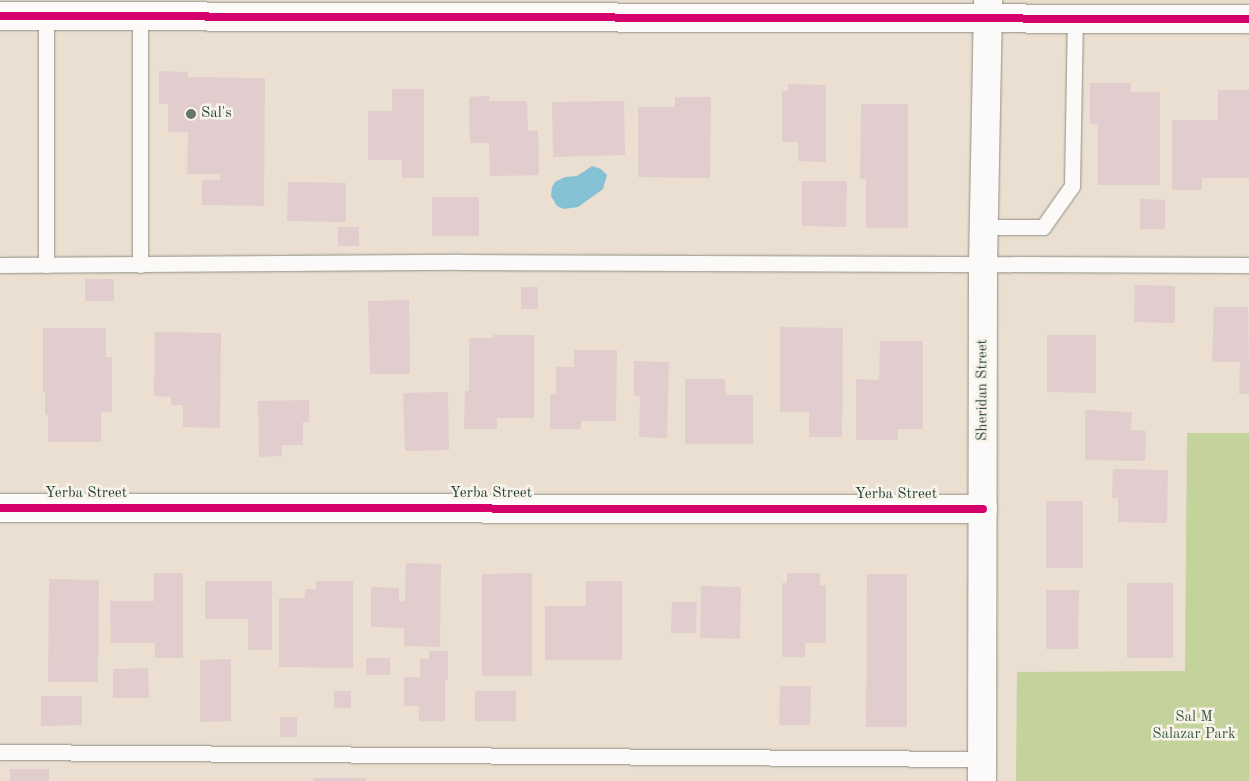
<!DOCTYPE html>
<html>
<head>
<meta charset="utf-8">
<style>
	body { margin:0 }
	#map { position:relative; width:1249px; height:781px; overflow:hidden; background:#eadfd0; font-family:"Old Standard TT",serif }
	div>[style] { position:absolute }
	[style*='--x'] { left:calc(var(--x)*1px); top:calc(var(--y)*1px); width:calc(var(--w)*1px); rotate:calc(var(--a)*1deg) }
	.green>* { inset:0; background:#c4d29b }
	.water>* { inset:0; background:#85c1d5 }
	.building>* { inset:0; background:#e1cdcd }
	.roads { filter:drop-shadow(0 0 1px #909086) drop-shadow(0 0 1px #909086) }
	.service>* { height:15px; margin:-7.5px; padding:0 7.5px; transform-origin:7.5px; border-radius:7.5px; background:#fcfaf8 }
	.minor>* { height:28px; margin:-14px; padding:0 14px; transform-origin:14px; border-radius:14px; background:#fcfaf8 }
	.cycleway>* { height:8px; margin:-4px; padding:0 4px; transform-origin:4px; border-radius:4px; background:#d6006c }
	.dots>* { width:14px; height:14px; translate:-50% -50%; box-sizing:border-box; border:2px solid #f7f3e8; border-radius:50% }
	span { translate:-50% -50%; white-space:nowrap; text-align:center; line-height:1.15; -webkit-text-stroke:5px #f7f3e8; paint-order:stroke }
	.poi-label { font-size:15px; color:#1f3d34 }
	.left { translate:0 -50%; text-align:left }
	.street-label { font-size:15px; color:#1f3d34 }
	.park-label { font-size:15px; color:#3a5940 }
</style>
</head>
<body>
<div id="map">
	<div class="green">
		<i style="clip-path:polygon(1187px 433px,1249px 433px,1249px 781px,1016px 781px,1017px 672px,1185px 671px)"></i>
	</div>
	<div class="water">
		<i style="clip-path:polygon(592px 166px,601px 169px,607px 175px,603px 189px,578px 207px,564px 209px,557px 206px,551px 196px,552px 187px,555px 182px,565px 177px,577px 176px)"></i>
	</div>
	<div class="building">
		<i style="clip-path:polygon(159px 71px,188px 72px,188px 77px,265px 78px,264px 206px,202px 205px,202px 180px,220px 180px,220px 174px,187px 174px,188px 132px,168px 132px,168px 104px,159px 104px)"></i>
		<i style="clip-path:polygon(1090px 83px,1131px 83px,1131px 92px,1160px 92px,1160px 185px,1098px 185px,1098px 124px,1090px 124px)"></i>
		<i style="clip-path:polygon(788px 84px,826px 85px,826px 162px,798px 161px,798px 142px,782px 142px,782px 91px,788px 91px)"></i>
		<i style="clip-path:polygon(392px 89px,424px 89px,424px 178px,402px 178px,402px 160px,368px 160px,368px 111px,392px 111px)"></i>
		<i style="clip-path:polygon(1218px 90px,1249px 90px,1249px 178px,1202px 178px,1202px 190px,1172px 190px,1172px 120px,1218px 120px)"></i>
		<i style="clip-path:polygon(489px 96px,489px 101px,527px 101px,528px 131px,538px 130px,539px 175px,490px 176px,489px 143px,470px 143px,469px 97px)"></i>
		<i style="clip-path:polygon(675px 97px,711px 97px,710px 178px,638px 177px,638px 107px,675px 107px)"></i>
		<i style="clip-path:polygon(624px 101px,625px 155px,553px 157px,552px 102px)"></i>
		<i style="clip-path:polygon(861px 104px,908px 104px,908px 228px,866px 228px,866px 179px,860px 179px)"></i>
		<i style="clip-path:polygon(802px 181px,847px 181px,846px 227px,802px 226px)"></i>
		<i style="clip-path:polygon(288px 182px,346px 183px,346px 222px,287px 221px)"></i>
		<i style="clip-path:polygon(432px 197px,479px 197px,479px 236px,432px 236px)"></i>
		<i style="clip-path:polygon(1140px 199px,1165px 200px,1165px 229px,1140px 229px)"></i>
		<i style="clip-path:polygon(338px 227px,359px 227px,359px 246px,338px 246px)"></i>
		<i style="clip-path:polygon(85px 279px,114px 279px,114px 301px,85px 301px)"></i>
		<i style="clip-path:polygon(1135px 285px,1175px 286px,1175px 323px,1134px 322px)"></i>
		<i style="clip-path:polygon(521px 287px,538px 287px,538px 309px,521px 309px)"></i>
		<i style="clip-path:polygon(409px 300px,410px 374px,370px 374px,368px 301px)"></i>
		<i style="clip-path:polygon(1214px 307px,1248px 307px,1249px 394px,1239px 394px,1240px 362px,1212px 362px)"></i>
		<i style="clip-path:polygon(780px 327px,843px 328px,842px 437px,809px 437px,809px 412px,780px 412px)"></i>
		<i style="clip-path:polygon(43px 328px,106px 328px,106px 357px,112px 357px,112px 412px,101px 412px,101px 442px,48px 442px,48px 415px,45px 415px,45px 392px,43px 392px)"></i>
		<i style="clip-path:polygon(155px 332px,221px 333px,220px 428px,183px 427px,183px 405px,171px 405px,171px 397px,154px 396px)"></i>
		<i style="clip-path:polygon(493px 335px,534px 335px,534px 418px,497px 418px,497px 429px,464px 429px,465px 391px,469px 391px,469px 338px,493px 338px)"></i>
		<i style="clip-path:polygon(1047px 335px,1096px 335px,1096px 393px,1047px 392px)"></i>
		<i style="clip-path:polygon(880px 341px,923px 341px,923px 429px,898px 429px,898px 440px,856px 440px,856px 379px,879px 380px)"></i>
		<i style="clip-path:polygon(574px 350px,617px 350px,616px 421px,581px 421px,581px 429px,550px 429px,550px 394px,556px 394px,556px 367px,574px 367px)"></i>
		<i style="clip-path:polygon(634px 361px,669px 362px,667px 438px,639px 437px,640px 396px,634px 396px)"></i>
		<i style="clip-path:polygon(685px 379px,725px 379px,726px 395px,753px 395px,753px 444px,685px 444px)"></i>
		<i style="clip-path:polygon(448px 392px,449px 450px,405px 451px,403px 393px)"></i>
		<i style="clip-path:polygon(309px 400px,309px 422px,303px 422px,303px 445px,282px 445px,282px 456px,259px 457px,258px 401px)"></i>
		<i style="clip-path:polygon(1085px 410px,1132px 412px,1131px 430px,1146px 431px,1145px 461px,1085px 460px)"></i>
		<i style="clip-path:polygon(1113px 469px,1168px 470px,1167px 523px,1118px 522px,1118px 498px,1112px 498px)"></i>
		<i style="clip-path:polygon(1046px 501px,1083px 501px,1083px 568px,1046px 568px)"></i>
		<i style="clip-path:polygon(406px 563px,441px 564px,440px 647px,404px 646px,404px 628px,371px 627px,371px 587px,399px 588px,399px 601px,405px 601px)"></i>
		<i style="clip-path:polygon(154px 573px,183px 573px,183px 658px,155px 658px,155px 643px,111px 643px,110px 601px,154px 601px)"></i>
		<i style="clip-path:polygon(532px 573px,532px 676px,482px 676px,482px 574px)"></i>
		<i style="clip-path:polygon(787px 573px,820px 573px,820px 585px,826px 585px,826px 643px,805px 643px,805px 657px,782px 657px,782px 583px,787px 583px)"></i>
		<i style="clip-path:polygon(867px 574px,907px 574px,907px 727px,866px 727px)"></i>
		<i style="clip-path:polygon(49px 579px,99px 580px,98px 682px,48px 682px)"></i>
		<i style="clip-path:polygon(205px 581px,272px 581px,272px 650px,248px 650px,248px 619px,205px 619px)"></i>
		<i style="clip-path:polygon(316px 581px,353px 581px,353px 668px,279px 667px,279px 598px,305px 598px,305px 589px,316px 589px)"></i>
		<i style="clip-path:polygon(586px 581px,622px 581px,622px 660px,545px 660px,545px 606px,586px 606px)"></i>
		<i style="clip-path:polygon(1127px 583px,1173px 583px,1173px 658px,1127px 658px)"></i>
		<i style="clip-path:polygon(701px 586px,741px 587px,740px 639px,700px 638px)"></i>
		<i style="clip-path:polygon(1046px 590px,1079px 590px,1078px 649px,1046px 649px)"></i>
		<i style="clip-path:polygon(672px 602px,697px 602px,696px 633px,671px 633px)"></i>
		<i style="clip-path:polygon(429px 651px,448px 651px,448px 680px,445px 680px,445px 721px,419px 721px,419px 706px,404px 706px,404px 677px,420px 677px,420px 659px,429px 659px)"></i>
		<i style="clip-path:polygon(366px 658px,390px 658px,390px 675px,366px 675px)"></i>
		<i style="clip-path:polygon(231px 659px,231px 721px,200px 722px,200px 660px)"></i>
		<i style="clip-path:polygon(148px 668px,149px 698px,113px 698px,113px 669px)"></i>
		<i style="clip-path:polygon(780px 686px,811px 686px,810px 725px,779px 725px)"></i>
		<i style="clip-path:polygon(334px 691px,351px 691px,351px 708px,334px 708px)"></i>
		<i style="clip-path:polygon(475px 691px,516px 691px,516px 721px,475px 721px)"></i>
		<i style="clip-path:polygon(41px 696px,82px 696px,82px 725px,41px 726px)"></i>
		<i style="clip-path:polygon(280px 717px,297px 717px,297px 737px,280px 737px)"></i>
		<i style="clip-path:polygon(10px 769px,49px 769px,49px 781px,10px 781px)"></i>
		<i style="clip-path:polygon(313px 778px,366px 778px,366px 781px,313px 781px)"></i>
	</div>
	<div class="roads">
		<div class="service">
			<i style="--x:46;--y:16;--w:249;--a:90"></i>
			<i style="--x:140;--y:16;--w:249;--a:90"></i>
			<i style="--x:984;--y:227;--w:59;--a:0"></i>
			<i style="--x:1043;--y:227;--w:50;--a:-54.7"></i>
			<i style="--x:1072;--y:186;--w:166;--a:-89"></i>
			<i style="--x:0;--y:265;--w:460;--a:-0.4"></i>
			<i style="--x:460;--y:262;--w:789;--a:0.22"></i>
			<i style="--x:0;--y:752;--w:982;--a:0.41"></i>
		</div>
		<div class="minor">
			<i style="--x:0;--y:16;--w:1249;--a:0.14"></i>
			<i style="--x:0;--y:508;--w:983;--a:0.06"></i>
			<i style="--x:982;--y:781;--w:516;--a:-89.89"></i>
			<i style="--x:983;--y:265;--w:265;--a:-88.9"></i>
		</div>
	</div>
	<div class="cycleway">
		<i style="--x:0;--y:16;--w:1249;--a:0.14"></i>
		<i style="--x:0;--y:508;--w:983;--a:0.06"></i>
	</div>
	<div class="dots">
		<i style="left:191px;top:114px;background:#66766b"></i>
	</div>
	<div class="poi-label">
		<span class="left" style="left:201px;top:114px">Sal's</span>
	</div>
	<div class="street-label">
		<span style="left:983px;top:390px;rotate:-90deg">Sheridan Street</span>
		<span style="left:86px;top:494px">Yerba Street</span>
		<span style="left:491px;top:494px">Yerba Street</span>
		<span style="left:896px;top:495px">Yerba Street</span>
	</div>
	<div class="park-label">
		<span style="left:1194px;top:726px">Sal M<br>Salazar Park</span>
	</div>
</div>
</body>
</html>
